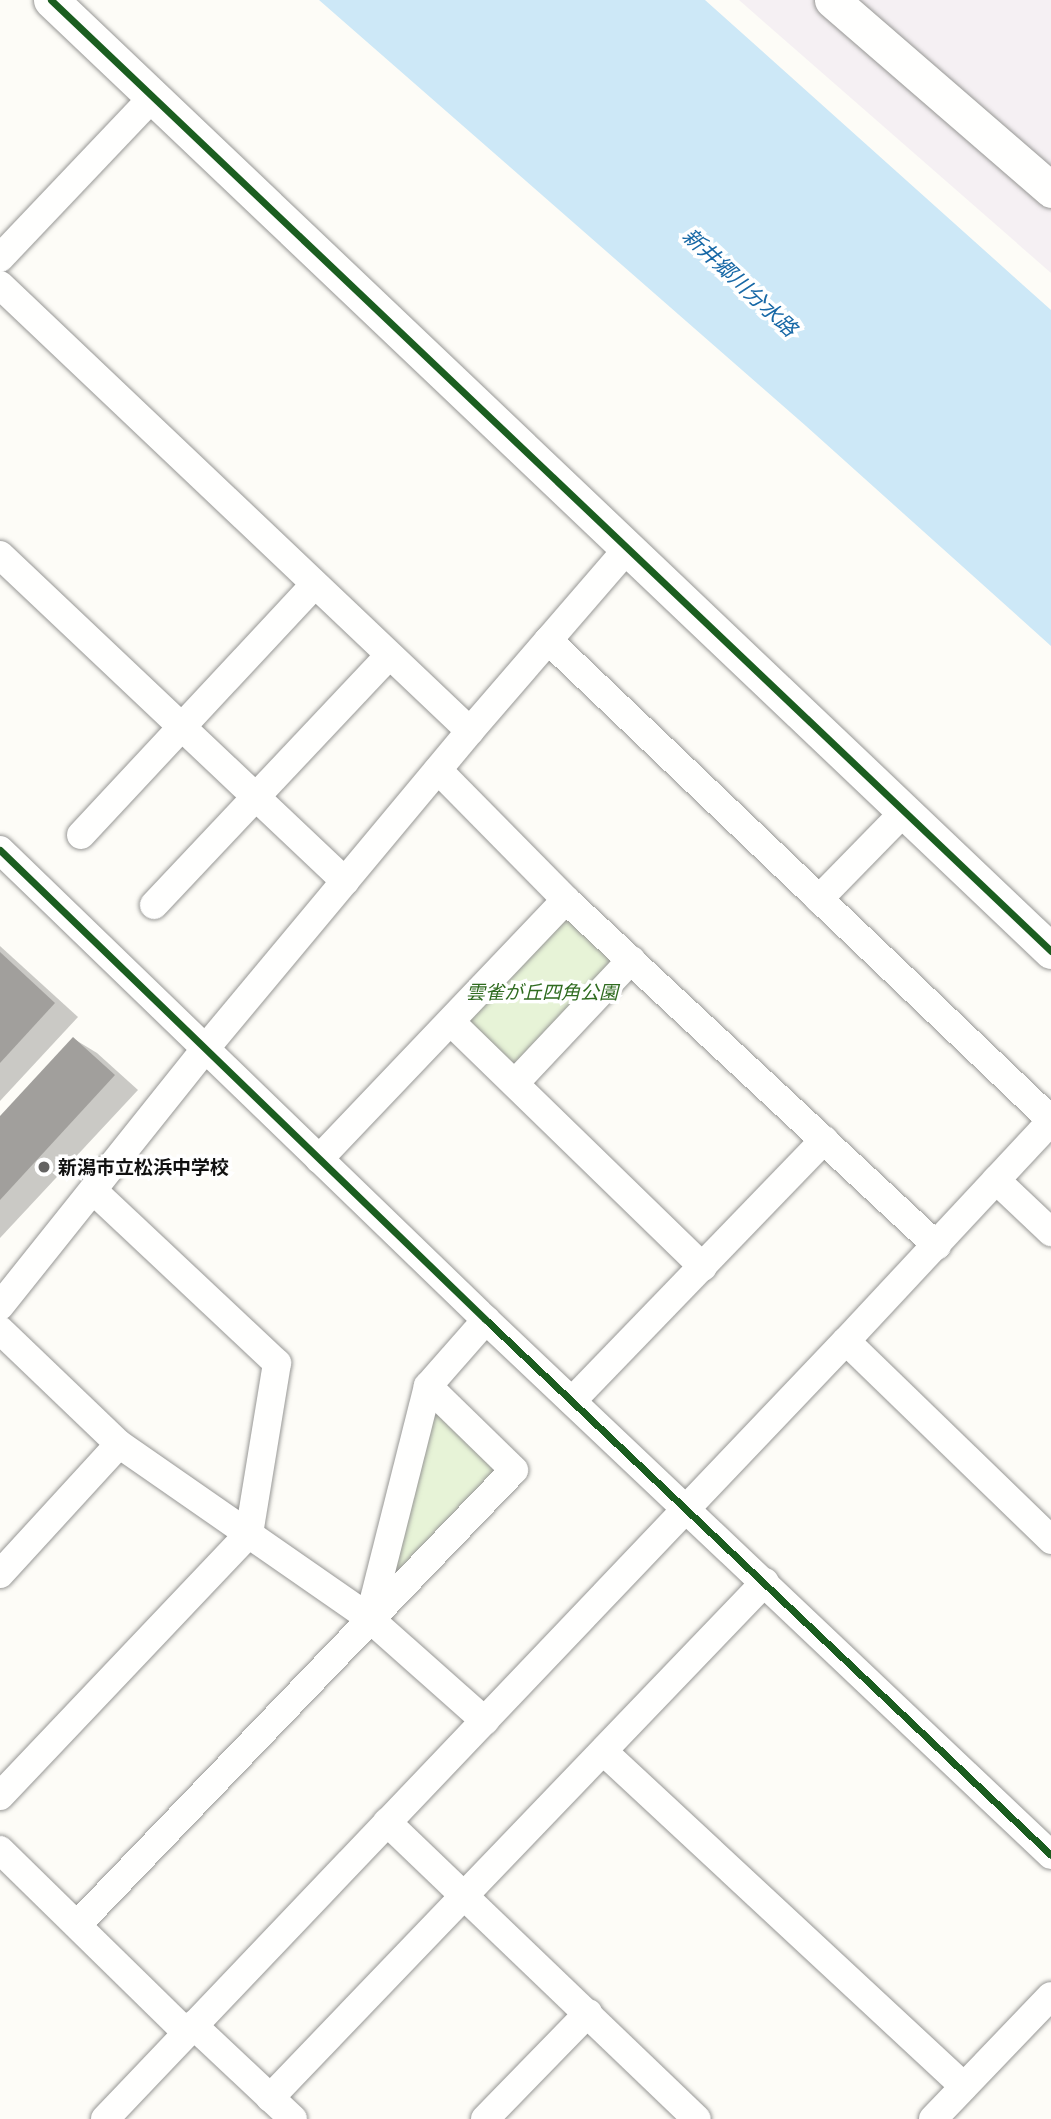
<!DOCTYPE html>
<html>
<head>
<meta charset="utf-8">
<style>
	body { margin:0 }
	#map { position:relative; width:1051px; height:2119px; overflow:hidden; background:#fdfcf7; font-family:"Playfair Display","Noto Sans JP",serif }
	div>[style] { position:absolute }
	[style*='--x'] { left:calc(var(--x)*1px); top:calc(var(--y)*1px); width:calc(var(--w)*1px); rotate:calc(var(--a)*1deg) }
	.industrial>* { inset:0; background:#f5f0f3 }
	.green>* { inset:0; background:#e7f3d7 }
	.water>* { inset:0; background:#cde8f7 }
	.shadow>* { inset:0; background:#0003 }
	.building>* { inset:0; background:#a19f9c }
	.roads { filter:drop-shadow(0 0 2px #979795) drop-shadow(0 0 2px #979795) }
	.minor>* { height:28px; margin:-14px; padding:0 14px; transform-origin:14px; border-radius:14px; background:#fffffe }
	.tertiary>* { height:35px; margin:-17.5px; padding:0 17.5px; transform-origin:17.5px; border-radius:17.5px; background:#fffffe }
	.cycleway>* { height:7px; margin:-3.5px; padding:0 3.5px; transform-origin:3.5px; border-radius:3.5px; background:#1b5e20 }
	.dots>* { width:19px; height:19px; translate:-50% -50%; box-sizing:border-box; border:4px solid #fff; border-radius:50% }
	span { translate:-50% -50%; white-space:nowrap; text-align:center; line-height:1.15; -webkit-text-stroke:7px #fff; paint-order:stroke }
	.park-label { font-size:19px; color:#2f6b1f; font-style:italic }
	.poi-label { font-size:19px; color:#111; font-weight:700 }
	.left { translate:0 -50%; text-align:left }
	.water-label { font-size:21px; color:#1768a6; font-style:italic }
</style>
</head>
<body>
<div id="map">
	<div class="industrial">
		<i style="clip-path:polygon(739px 0,1051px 0,1051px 273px)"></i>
	</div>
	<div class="green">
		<i style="clip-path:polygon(564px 916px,618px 957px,520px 1068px,510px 1067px,469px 1027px,469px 1017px)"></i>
		<i style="clip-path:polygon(439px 1410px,495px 1464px,495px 1472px,397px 1577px,390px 1569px,431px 1411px)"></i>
	</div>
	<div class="water">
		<i style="clip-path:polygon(319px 0,705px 0,1051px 310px,1051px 646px,806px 426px)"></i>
	</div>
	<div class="shadow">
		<i style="clip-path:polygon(0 946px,78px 1017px,0 1101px)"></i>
		<i style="clip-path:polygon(74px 1039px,97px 1053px,138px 1090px,0 1238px,0 1119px)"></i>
	</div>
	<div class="building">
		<i style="clip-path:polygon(0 952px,55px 1003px,0 1063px)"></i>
		<i style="clip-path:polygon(73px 1037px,115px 1075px,0 1200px,0 1116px)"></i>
	</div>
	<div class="roads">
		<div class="minor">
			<i style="--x:0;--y:258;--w:221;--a:-46.5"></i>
			<i style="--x:0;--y:285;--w:648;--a:43.5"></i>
			<i style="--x:0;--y:555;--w:475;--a:43.4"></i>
			<i style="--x:548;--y:640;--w:695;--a:43.66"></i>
			<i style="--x:438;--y:770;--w:182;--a:45.4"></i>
			<i style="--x:566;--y:900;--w:507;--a:43"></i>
			<i style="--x:81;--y:835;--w:342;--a:-47"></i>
			<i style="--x:0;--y:850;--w:676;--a:44.04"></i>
			<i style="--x:486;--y:1320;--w:778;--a:43.44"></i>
			<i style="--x:819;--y:899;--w:122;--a:-45.7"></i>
			<i style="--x:154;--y:905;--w:341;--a:-46.7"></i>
			<i style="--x:452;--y:1023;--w:350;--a:44.2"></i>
			<i style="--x:516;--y:1082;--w:168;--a:-46.7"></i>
			<i style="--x:319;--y:1159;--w:358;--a:-46.4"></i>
			<i style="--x:996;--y:1180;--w:76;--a:43.4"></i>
			<i style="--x:0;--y:1306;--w:329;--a:-51.4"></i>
			<i style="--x:205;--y:1049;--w:414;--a:-50.2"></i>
			<i style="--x:470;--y:731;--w:242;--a:-49.2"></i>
			<i style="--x:0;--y:1330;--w:165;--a:43.8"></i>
			<i style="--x:119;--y:1444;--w:305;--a:34.8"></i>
			<i style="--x:369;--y:1618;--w:155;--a:41.6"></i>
			<i style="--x:846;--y:1341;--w:286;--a:44.1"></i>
			<i style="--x:572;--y:1401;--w:363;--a:-46"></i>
			<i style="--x:0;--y:1574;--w:176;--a:-47.5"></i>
			<i style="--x:370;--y:1615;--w:236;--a:-75.8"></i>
			<i style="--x:428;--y:1386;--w:88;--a:-48.7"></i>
			<i style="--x:604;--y:1752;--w:491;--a:42.9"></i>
			<i style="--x:0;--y:1796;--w:361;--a:-46.5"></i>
			<i style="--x:249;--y:1534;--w:173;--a:-80.7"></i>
			<i style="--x:277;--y:1363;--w:251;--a:-136.8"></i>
			<i style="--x:387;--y:1822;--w:429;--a:43.8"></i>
			<i style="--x:0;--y:1850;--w:260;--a:44.4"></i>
			<i style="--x:78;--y:1924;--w:629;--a:-46.16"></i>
			<i style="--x:514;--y:1470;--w:120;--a:-135.7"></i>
			<i style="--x:193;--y:2025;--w:137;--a:43.2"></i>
			<i style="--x:270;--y:2098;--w:715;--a:-46.19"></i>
			<i style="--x:105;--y:2119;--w:1074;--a:-46.4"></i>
			<i style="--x:846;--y:1341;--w:301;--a:-47"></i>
			<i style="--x:485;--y:2119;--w:148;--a:-45.8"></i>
			<i style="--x:933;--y:2119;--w:170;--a:-46.2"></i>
		</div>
		<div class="tertiary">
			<i style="--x:51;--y:0;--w:1380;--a:43.56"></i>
			<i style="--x:832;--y:0;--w:290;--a:40.9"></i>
		</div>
	</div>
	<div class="cycleway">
		<i style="--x:51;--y:0;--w:1380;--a:43.56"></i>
		<i style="--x:0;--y:850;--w:676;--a:44.04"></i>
		<i style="--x:486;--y:1320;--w:778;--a:43.44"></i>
	</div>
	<div class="dots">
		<i style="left:44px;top:1167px;background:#646362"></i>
	</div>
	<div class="park-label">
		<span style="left:542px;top:992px">雲雀が丘四角公園</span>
	</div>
	<div class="poi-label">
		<span class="left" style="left:58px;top:1167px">新潟市立松浜中学校</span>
	</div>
	<div class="water-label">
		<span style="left:741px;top:281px;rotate:43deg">新井郷川分水路</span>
	</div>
</div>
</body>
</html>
